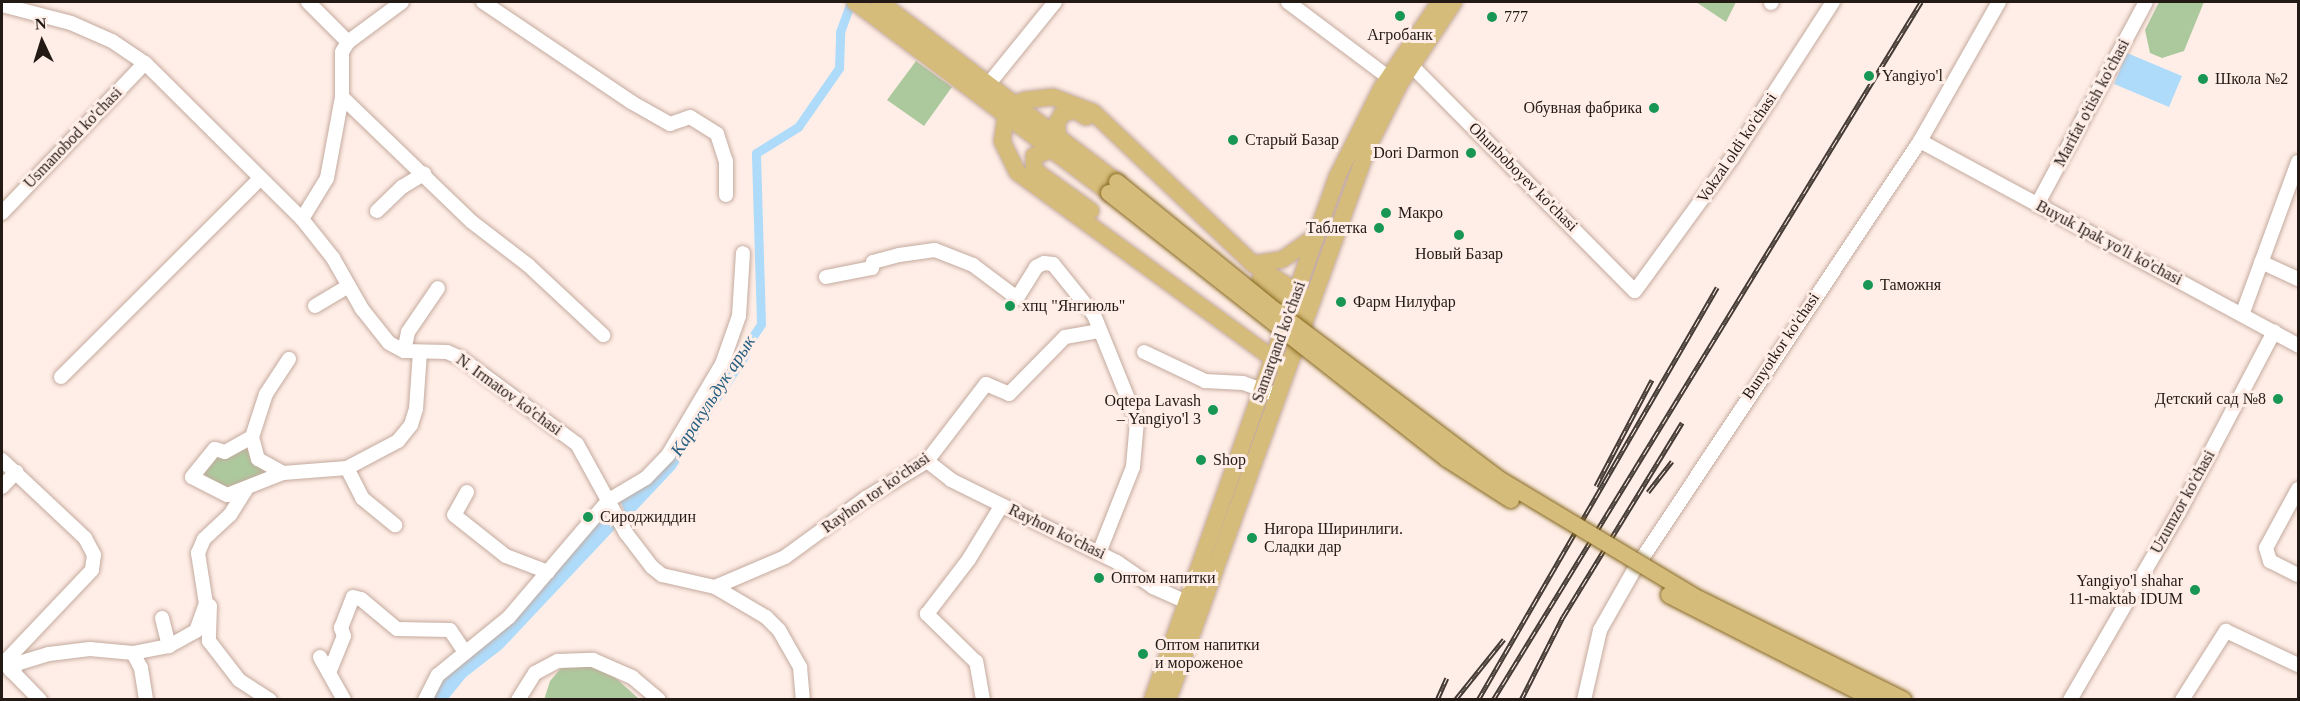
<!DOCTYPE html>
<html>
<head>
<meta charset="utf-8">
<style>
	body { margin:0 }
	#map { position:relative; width:2300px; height:701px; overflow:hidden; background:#ffeee7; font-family:Georgia,serif }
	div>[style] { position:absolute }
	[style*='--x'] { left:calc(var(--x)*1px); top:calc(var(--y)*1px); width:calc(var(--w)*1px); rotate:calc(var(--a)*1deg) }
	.green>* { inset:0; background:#acc99d }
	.water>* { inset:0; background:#aedbfa }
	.canal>* { height:9px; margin:-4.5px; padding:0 4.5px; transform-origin:4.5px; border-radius:4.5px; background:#aedbfa }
	.roads { filter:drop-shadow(0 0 2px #c4aa9e) drop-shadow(0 0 2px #c4aa9e) }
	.minor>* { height:14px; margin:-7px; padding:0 7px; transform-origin:7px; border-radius:7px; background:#fff }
	.major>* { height:16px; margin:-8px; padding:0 8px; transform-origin:8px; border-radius:8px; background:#d6bc7a }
	.rail>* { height:5px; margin-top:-2.5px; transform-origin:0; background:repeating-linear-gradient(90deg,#ffeee7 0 9px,#443a34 0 18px); box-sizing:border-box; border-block:2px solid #443a34 }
	.bridges { filter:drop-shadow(0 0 2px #85671d) drop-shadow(0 0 2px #85671d) }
	.major-bridge>* { height:16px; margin:-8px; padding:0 8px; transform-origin:8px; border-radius:8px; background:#d6bc7a }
	.dots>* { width:16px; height:16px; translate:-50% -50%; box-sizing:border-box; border:3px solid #ffeee7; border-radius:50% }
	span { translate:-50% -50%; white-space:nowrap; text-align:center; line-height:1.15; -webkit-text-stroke:6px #ffeee7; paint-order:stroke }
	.poi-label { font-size:16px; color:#231a15 }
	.left { translate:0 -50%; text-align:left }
	.right { translate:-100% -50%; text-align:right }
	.street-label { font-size:16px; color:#231a15 }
	.water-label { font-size:18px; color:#255e81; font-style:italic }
	.frame { position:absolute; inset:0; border:3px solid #231a15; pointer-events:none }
	.north { position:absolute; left:12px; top:12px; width:60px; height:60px; -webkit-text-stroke:4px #ffeee7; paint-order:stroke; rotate:356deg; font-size:16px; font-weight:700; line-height:24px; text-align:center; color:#231a15 }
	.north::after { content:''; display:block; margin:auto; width:21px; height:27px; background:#231a15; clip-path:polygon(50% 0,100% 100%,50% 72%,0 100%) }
</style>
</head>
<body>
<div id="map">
	<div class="green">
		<i style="clip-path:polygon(1696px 2px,1736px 2px,1726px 22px)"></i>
		<i style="clip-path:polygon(2159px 2px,2204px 2px,2184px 51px,2162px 58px,2150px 53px,2145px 30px)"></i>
		<i style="clip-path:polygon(916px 61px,952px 87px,924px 126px,887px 100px)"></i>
		<i style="clip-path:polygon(249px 444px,272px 474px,227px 490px,200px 476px,217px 454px)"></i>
		<i style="clip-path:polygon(580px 663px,608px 671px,639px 699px,544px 700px,550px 681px,564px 665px)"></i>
	</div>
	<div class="water">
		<i style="clip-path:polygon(2127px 53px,2182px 76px,2169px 107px,2114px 84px)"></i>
		<i style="clip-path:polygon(747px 335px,757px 337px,749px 358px,675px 469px,628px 519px,620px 501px,670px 459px)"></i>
		<i style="clip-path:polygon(608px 514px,615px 529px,502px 649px,466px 677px,448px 699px,427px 700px,429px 692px)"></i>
	</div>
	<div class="canal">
		<i style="--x:747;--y:345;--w:25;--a:-56"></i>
		<i style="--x:761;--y:324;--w:171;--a:-91.7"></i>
		<i style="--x:756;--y:153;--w:49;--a:-31.8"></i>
		<i style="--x:798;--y:127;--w:72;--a:-55.2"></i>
		<i style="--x:839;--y:68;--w:36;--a:-88"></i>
		<i style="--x:840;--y:32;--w:32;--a:-70"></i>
	</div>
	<div class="roads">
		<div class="minor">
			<i style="--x:308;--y:2;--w:57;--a:45"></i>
			<i style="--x:483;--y:2;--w:179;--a:34"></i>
			<i style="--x:631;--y:102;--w:45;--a:29.4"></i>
			<i style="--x:670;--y:124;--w:21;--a:-19"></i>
			<i style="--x:690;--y:117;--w:32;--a:32"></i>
			<i style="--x:717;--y:134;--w:28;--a:72"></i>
			<i style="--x:726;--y:161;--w:34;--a:90"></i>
			<i style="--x:1288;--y:2;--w:125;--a:36.9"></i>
			<i style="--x:1771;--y:3;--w:1;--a:-45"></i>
			<i style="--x:2;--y:5;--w:71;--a:14.6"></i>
			<i style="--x:71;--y:23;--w:45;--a:23.7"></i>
			<i style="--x:112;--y:41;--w:40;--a:34"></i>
			<i style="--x:145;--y:63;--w:221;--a:44.8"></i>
			<i style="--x:302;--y:219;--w:50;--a:51.5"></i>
			<i style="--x:333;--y:258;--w:59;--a:60.4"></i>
			<i style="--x:362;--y:309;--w:43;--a:51.5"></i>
			<i style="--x:389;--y:343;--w:17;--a:28"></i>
			<i style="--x:404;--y:351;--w:43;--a:1.3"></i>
			<i style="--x:447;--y:352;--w:15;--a:23"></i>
			<i style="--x:461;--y:358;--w:144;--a:36.6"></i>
			<i style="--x:577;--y:444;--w:102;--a:61.2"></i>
			<i style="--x:626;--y:533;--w:43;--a:52.6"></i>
			<i style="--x:652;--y:567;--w:13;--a:39"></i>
			<i style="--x:662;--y:575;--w:54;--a:12.8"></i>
			<i style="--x:715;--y:587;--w:59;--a:30.5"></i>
			<i style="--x:766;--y:617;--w:18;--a:45"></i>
			<i style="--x:779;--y:630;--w:43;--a:60.4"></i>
			<i style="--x:800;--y:667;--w:33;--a:85"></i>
			<i style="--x:1411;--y:65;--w:318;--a:45.3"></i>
			<i style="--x:1635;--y:291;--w:165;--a:-53.9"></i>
			<i style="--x:1732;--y:158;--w:186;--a:-57.1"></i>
			<i style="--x:987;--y:86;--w:108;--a:-51"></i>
			<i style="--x:342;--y:97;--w:180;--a:43.9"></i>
			<i style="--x:472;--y:222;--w:71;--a:37.5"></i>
			<i style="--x:528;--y:265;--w:103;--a:43"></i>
			<i style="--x:1920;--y:141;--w:430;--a:28.4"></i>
			<i style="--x:2037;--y:205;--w:230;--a:-61.8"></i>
			<i style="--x:377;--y:211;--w:35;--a:-44"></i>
			<i style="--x:402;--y:187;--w:26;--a:-31"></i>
			<i style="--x:2;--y:213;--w:207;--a:-46.4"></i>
			<i style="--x:302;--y:219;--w:48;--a:-58.6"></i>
			<i style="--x:327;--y:178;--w:82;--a:-79.5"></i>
			<i style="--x:342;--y:97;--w:45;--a:-90"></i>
			<i style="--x:342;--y:52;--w:12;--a:-59"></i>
			<i style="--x:348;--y:42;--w:67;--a:-36.5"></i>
			<i style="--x:2261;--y:262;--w:41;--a:24.7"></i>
			<i style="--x:826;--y:277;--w:47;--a:-11.1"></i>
			<i style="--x:872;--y:268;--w:6;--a:-81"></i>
			<i style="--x:873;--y:262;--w:27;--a:-15"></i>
			<i style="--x:899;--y:255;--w:36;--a:-8"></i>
			<i style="--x:935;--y:250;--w:41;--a:21.5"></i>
			<i style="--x:973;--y:265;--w:55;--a:36.9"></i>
			<i style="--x:1017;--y:298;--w:36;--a:-58"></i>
			<i style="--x:1036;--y:267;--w:9;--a:-27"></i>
			<i style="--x:1044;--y:263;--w:9;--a:6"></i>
			<i style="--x:1053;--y:264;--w:65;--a:51.2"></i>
			<i style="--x:1094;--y:315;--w:114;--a:67.9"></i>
			<i style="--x:1137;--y:421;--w:46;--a:95"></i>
			<i style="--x:1133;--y:467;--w:92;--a:111.6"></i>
			<i style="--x:315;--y:306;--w:39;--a:-31"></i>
			<i style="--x:2242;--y:315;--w:163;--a:-69.9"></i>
			<i style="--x:404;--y:351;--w:19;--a:-78"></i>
			<i style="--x:408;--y:332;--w:53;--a:-55.7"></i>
			<i style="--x:1144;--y:352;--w:68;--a:25.4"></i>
			<i style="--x:1205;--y:381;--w:38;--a:3"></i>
			<i style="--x:1243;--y:383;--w:30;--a:20"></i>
			<i style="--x:61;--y:377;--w:279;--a:-44.9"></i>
			<i style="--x:252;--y:437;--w:23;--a:75"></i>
			<i style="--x:258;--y:459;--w:29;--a:29"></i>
			<i style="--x:283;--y:473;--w:60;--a:158.6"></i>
			<i style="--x:227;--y:495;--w:39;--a:-153"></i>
			<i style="--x:192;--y:477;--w:36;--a:-51"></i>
			<i style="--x:215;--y:449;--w:10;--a:17"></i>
			<i style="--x:225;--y:452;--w:31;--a:-29"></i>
			<i style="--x:252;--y:437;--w:45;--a:-72"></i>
			<i style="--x:266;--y:394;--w:42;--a:-56.7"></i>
			<i style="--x:2;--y:460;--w:114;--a:43.2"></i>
			<i style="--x:85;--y:538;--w:19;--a:62"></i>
			<i style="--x:94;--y:555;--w:15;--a:98"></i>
			<i style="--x:92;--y:570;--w:131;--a:133.5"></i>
			<i style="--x:927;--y:461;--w:31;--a:38"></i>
			<i style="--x:951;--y:480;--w:185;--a:26.3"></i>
			<i style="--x:1117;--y:562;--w:44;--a:34.8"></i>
			<i style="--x:1153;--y:587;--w:37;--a:24"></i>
			<i style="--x:347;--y:468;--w:34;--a:63"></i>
			<i style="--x:362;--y:498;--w:43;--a:39.3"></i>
			<i style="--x:283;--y:473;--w:64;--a:-4.5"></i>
			<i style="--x:347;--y:468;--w:58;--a:-27.9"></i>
			<i style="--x:398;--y:441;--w:21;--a:-51"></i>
			<i style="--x:411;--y:425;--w:17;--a:-73"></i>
			<i style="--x:416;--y:409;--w:57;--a:-86"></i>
			<i style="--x:2;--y:487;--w:21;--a:-47"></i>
			<i style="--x:2298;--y:489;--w:67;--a:118.5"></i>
			<i style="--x:2266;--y:548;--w:14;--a:73"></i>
			<i style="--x:2270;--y:561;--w:31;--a:27"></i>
			<i style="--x:467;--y:492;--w:26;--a:119"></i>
			<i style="--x:454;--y:515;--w:66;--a:38.3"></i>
			<i style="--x:506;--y:556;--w:45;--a:20.9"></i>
			<i style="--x:715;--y:587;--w:76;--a:-23.2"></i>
			<i style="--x:785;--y:557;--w:100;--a:-36.1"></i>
			<i style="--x:866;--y:498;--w:71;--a:-31.2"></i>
			<i style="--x:927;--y:461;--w:97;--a:-52.5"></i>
			<i style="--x:986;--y:384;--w:25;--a:23"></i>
			<i style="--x:1009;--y:394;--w:80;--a:-45.5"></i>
			<i style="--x:1065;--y:337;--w:34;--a:-10"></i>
			<i style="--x:210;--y:606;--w:35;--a:92"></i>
			<i style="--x:209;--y:641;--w:49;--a:52.4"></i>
			<i style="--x:239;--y:680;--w:37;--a:33"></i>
			<i style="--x:162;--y:618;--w:29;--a:76"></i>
			<i style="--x:133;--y:653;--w:17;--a:62"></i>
			<i style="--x:141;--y:668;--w:32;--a:81"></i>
			<i style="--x:320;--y:657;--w:49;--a:60.8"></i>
			<i style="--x:6;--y:665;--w:49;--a:45.8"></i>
			<i style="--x:11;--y:671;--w:11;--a:-45"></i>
			<i style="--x:19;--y:663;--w:31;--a:-17"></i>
			<i style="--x:49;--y:654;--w:41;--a:-7"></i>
			<i style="--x:90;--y:649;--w:43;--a:5.3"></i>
			<i style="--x:133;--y:653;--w:37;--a:-11"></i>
			<i style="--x:169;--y:646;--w:31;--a:-29"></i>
			<i style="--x:196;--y:631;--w:29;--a:-70"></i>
			<i style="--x:206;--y:604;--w:52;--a:-98.9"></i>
			<i style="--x:198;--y:553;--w:15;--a:-67"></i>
			<i style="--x:204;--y:539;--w:35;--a:-43"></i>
			<i style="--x:230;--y:515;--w:31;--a:-58"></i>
			<i style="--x:329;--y:673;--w:40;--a:-68"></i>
			<i style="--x:344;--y:636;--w:9;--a:-111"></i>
			<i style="--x:341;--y:628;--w:33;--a:-69"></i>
			<i style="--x:353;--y:597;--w:8;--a:14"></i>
			<i style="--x:361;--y:599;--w:47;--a:39.8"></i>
			<i style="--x:397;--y:629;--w:53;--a:1.1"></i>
			<i style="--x:450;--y:630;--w:27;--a:56"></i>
			<i style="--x:425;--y:700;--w:28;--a:-63"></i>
			<i style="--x:438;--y:675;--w:92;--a:-39.2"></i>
			<i style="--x:509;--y:617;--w:154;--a:-49.5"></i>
			<i style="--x:609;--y:500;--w:43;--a:-30.7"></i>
			<i style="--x:646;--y:478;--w:32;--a:-46"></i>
			<i style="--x:668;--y:455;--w:106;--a:-59.3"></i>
			<i style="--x:722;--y:364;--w:51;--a:-70.5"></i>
			<i style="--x:739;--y:316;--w:63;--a:-86.4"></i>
			<i style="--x:518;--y:700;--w:32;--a:-58"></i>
			<i style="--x:535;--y:673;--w:26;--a:-28"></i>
			<i style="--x:558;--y:661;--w:35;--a:-2"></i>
			<i style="--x:593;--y:660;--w:43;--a:23.6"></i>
			<i style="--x:632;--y:677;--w:35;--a:40"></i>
			<i style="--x:983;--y:700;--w:39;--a:-100"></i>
			<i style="--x:976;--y:662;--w:69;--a:-135.6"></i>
			<i style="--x:927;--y:614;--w:69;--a:-52.6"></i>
			<i style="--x:969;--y:559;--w:63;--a:-58.6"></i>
			<i style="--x:1584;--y:700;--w:72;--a:-77.1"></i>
			<i style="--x:1600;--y:630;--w:67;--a:-60.4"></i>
			<i style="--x:1633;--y:572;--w:518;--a:-56.34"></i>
			<i style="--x:1920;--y:141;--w:160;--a:-60.4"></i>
			<i style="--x:2070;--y:700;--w:217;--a:-59.9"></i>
			<i style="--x:2179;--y:512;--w:204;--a:-62.2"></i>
			<i style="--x:2182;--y:700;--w:82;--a:-57.5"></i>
			<i style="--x:2226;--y:631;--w:80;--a:25.3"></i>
		</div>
		<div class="major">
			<i style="--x:855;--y:2;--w:318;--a:36.9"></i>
			<i style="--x:880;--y:2;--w:298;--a:37.2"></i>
			<i style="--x:1012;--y:105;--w:14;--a:-21"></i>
			<i style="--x:1025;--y:100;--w:28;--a:-6"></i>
			<i style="--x:1053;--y:97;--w:43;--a:20.6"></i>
			<i style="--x:1093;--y:112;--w:221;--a:43.5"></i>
			<i style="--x:1253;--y:264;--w:62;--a:32.4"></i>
			<i style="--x:1006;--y:114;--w:27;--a:98"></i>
			<i style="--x:1002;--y:141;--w:34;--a:64"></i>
			<i style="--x:1017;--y:172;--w:326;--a:36.1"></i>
			<i style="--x:1058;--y:139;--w:16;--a:-94"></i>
			<i style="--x:1057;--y:123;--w:10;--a:-61"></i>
			<i style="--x:1062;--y:114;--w:14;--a:-17"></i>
			<i style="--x:1075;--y:110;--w:13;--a:32"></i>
			<i style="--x:1051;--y:150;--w:18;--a:161"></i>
			<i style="--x:1034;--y:156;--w:14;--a:90"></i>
			<i style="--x:1034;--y:170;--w:70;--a:35.7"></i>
			<i style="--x:1253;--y:264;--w:30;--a:-9"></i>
			<i style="--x:1283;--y:259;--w:40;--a:-34.9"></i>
			<i style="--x:1260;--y:280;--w:52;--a:38"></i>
			<i style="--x:1152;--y:700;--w:555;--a:-70.52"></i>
			<i style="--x:1337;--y:177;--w:98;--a:-63.4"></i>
			<i style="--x:1381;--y:89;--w:105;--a:-55.9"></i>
			<i style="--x:1168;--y:700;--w:588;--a:-70.12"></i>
			<i style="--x:1368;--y:147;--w:69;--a:-63.4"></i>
			<i style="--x:1399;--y:85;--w:100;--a:-56.5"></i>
		</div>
	</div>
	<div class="rail">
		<i style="--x:1596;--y:486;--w:120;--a:-62.2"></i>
		<i style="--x:1648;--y:492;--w:39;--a:-52"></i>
		<i style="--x:1437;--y:700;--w:24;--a:-66"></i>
		<i style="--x:1455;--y:700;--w:78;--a:-51.2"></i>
		<i style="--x:1478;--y:700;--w:477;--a:-59.9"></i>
		<i style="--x:1493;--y:700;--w:819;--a:-58.48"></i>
		<i style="--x:1521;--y:700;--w:93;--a:-63.2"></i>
		<i style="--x:1563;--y:617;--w:228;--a:-58.5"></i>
	</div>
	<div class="bridges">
		<div class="major-bridge">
			<i style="--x:1117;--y:182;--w:205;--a:39.1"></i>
			<i style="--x:1276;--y:311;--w:279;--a:37"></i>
			<i style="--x:1499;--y:479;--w:233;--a:31"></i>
			<i style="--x:1699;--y:599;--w:228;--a:26.3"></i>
			<i style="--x:1109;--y:193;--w:430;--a:38.2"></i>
			<i style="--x:1447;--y:459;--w:76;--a:32.6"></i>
			<i style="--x:1669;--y:595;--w:231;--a:27"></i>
		</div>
	</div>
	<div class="dots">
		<i style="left:1400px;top:16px;background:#189754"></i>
		<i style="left:1492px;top:17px;background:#189754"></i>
		<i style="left:1869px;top:76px;background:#189754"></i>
		<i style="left:2203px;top:79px;background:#189754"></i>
		<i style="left:1654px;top:108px;background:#189754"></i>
		<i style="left:1233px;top:140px;background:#189754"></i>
		<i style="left:1471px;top:153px;background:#189754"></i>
		<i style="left:1386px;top:213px;background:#189754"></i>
		<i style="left:1379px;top:228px;background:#189754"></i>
		<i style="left:1459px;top:235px;background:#189754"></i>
		<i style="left:1868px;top:285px;background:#189754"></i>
		<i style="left:1341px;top:302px;background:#189754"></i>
		<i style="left:1010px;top:306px;background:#189754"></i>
		<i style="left:2278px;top:399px;background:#189754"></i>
		<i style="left:1213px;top:410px;background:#189754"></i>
		<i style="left:1201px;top:460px;background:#189754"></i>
		<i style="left:588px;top:517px;background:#189754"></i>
		<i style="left:1252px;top:538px;background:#189754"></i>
		<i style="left:1099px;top:578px;background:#189754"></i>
		<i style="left:2195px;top:590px;background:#189754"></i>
		<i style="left:1143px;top:654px;background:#189754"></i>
	</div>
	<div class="poi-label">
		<span class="left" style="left:1504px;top:17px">777</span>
		<span style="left:1400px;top:35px">Агробанк</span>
		<span class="left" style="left:1882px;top:76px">Yangiyo'l</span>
		<span class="left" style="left:2215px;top:79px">Школа №2</span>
		<span class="right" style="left:1642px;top:108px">Обувная фабрика</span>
		<span class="left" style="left:1245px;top:140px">Cтарый Базар</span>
		<span class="right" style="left:1459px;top:153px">Dori Darmon</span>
		<span class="left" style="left:1398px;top:213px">Макро</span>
		<span class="right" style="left:1367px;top:228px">Таблетка</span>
		<span style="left:1459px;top:254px">Новый Базар</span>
		<span class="left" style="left:1880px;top:285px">Таможня</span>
		<span class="left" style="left:1353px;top:302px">Фарм Нилуфар</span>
		<span class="left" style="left:1022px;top:306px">хпц "Янгиюль"</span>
		<span class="right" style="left:2266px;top:399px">Детский сад №8</span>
		<span class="right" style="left:1201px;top:410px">Oqtepa Lavash<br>– Yangiyo'l 3</span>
		<span class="left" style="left:1213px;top:460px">Shop</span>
		<span class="left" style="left:600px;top:517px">Сироджиддин</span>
		<span class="left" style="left:1264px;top:538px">Нигора Ширинлиги.<br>Сладки дар</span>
		<span class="left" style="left:1111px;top:578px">Оптом напитки</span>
		<span class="right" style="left:2183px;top:590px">Yangiyo'l shahar<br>11-maktab IDUM</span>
		<span class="left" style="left:1155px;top:654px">Оптом напитки<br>и мороженое</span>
	</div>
	<div class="street-label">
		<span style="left:2092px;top:103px;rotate:-62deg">Marifat o'tish ko'chasi</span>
		<span style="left:73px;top:138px;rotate:-46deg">Usmanobod ko'chasi</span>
		<span style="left:1737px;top:148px;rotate:-56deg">Vokzal oldi ko'chasi</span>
		<span style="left:1523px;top:177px;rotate:45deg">Ohunboboyev ko'chasi</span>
		<span style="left:2109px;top:243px;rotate:28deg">Buyuk Ipak yo'li ko'chasi</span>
		<span style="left:1279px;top:342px;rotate:-70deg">Samarqand ko'chasi</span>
		<span style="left:1781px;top:346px;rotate:-56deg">Bunyotkor ko'chasi</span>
		<span style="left:509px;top:395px;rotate:36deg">N. Irmatov ko'chasi</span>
		<span style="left:876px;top:493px;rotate:-35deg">Rayhon tor ko'chasi</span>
		<span style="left:2183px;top:502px;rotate:-61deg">Uzumzor ko'chasi</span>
		<span style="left:1057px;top:532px;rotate:26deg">Rayhon ko'chasi</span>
	</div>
	<div class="water-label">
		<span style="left:713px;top:396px;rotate:-57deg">Каракульдук арык</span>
	</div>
	<div class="frame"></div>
	<div class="north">N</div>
</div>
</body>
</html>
